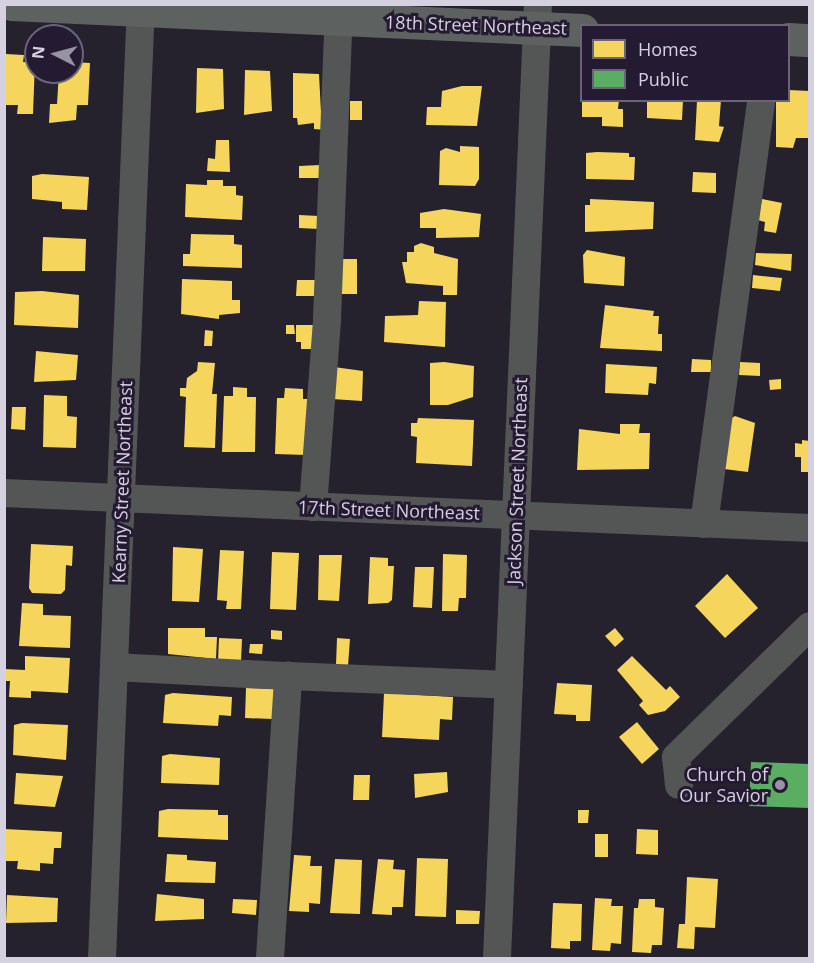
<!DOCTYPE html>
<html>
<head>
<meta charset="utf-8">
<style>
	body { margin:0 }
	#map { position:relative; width:814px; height:963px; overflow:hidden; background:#25212d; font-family:"Open Sans",sans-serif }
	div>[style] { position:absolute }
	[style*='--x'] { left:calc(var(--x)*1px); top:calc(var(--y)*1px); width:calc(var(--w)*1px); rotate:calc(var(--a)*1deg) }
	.homes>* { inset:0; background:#f6d55c }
	.public>* { inset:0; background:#5aae61 }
	.minor>* { height:28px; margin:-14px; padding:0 14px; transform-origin:14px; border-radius:14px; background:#545655 }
	.major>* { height:33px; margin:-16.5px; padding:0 16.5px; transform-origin:16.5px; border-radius:16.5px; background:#5d6160 }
	.dots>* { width:16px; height:16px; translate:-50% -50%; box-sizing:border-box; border:3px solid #241b33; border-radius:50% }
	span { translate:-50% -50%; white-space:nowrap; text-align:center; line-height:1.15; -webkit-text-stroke:6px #241b33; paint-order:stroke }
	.street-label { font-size:18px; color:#d6d1e1 }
	.poi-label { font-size:18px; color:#d6d1e1 }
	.right { translate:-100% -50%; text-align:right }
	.frame { position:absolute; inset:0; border:6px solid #d6d1e1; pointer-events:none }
	.legend { position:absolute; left:580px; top:24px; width:210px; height:78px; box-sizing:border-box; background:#241b33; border:2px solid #6b6479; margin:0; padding:8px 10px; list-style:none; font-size:18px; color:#d6d1e1 }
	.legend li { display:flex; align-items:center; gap:12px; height:30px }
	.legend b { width:30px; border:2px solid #6b6479 }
	.north { position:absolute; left:24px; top:24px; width:60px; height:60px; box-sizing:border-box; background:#241b33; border:2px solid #6b6479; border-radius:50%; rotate:276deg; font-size:16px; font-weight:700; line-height:24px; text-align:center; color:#d6d1e1 }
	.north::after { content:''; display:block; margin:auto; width:21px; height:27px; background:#9893a2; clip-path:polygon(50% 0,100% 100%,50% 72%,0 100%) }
</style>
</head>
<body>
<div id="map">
	<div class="homes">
		<i style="clip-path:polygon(6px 54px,24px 55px,23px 62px,35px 62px,33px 114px,17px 114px,18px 105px,4px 105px)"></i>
		<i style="clip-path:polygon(72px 62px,90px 63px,88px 105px,77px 105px,76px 120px,49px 123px,50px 104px,57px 104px,59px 72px,72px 72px)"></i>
		<i style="clip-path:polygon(197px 68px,223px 69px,224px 109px,196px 113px)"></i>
		<i style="clip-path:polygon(245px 70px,270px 71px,272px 111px,244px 115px)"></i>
		<i style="clip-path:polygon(293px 73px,319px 74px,321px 112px,326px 130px,314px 129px,314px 123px,298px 125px,297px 118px,293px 118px)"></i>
		<i style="clip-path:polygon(462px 86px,482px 86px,477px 126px,426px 125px,427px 107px,441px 107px,442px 91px)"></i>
		<i style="clip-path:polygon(788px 90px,810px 91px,808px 138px,796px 138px,793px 148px,776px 147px,776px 100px,788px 100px)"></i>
		<i style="clip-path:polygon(582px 100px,619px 100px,618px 109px,623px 109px,623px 127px,602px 126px,602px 117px,582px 117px)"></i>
		<i style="clip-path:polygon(647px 100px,683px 100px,682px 120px,647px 118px)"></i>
		<i style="clip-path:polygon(697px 100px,721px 100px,719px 126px,724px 127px,719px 142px,695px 140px)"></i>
		<i style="clip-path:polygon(350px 101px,362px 101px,362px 120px,350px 120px)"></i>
		<i style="clip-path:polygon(216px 140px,229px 140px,230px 172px,207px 171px,208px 158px,215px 159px)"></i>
		<i style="clip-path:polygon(460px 146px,479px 147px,479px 179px,475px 186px,439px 185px,440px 151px,446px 148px,460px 152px)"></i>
		<i style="clip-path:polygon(597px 152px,629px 153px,629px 157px,635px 157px,634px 180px,586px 179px,586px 153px)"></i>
		<i style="clip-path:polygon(320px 165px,320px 178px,299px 178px,299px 166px)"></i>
		<i style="clip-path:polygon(693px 172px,716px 173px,716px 193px,692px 192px)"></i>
		<i style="clip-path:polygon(42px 174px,89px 177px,87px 210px,62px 209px,62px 202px,32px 199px,32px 176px)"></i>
		<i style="clip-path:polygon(207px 180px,223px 180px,223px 186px,236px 186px,236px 195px,243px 196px,242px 220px,185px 217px,186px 184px,207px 185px)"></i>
		<i style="clip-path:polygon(590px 199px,654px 202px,653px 229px,585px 232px,585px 205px,590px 205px)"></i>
		<i style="clip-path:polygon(762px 199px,782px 203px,776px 233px,764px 231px,765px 222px,758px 220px)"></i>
		<i style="clip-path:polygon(444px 209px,481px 214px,479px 237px,436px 238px,436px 228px,420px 228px,420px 213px)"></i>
		<i style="clip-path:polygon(299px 215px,319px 216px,319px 229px,299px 228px)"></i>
		<i style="clip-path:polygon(191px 234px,234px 235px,234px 244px,242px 245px,242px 268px,183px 266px,183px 254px,190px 254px)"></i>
		<i style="clip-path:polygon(43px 237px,86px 239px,85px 271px,42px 271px)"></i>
		<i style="clip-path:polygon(421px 243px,434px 247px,434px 253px,458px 259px,457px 295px,443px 295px,443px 286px,406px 283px,402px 262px,407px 262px,407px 252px,414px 252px,414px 246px)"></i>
		<i style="clip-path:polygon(587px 250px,625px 257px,624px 286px,584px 283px,583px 255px)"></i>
		<i style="clip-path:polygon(756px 253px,792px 254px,791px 271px,755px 265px)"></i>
		<i style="clip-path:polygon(339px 259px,357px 259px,357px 294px,339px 294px)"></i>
		<i style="clip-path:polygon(753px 275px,782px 278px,780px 291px,752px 288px)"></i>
		<i style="clip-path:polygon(182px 279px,232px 281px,232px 300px,240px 300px,240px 313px,219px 315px,219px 319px,181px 314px)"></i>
		<i style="clip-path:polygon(297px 280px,318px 280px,317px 296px,296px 296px)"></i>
		<i style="clip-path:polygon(42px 291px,79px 295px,78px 328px,14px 325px,15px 292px)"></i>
		<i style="clip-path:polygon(419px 301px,446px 302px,445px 347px,384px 342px,385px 316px,418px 315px)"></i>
		<i style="clip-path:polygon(605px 305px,654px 311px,653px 316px,659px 316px,658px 334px,662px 334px,662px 351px,600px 348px)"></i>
		<i style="clip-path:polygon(286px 325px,294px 325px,295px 334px,286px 334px)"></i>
		<i style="clip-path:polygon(296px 325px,318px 325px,317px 349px,301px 349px,301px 342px,296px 342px)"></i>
		<i style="clip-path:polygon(205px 330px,213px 331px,212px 346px,204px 346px)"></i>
		<i style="clip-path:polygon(36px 351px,78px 355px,76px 380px,34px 382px)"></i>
		<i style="clip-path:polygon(692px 359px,711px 360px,711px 372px,691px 372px)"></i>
		<i style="clip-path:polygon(198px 362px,215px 363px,212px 394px,217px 394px,215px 448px,184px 447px,186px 397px,180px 396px,180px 388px,186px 388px,187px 378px,197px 371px)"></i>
		<i style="clip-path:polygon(444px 362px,474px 366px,473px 397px,448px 405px,430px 405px,430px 363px)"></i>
		<i style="clip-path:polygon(740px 362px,760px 363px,760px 376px,739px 375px)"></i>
		<i style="clip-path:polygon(606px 364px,657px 367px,656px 384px,649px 383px,648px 395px,605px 393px)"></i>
		<i style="clip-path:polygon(334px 367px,363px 371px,362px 401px,332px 399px)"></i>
		<i style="clip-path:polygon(781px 379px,781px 389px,770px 390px,769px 380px)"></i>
		<i style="clip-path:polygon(233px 387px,247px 388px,247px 397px,256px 397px,255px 452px,222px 452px,224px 396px,233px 396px)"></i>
		<i style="clip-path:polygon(285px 388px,303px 389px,303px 399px,310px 399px,307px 455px,275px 454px,277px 398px,284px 398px)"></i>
		<i style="clip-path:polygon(44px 395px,67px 396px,67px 416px,77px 417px,76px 448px,43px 447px)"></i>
		<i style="clip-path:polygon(12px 407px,26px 407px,25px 430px,11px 429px)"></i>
		<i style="clip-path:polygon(735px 416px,755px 423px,748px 472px,724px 469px,730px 419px)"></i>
		<i style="clip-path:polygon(418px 418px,474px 420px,472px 466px,416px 463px,417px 437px,411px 436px,411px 423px,417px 423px)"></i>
		<i style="clip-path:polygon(620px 424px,640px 424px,639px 433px,650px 433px,649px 469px,577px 470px,579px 429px,620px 434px)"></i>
		<i style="clip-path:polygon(802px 440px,810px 441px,810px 472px,801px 472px,801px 457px,795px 457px,795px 443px,802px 444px)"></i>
		<i style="clip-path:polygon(31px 544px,73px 546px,72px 566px,66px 565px,65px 590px,61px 594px,32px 593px,29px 588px)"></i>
		<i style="clip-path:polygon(173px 547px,203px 549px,199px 602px,172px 601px)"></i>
		<i style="clip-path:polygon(220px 550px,244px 551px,241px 609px,226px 609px,227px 601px,217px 600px)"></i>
		<i style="clip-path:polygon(272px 552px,299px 553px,296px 610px,270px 609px)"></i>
		<i style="clip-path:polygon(443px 554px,467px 555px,466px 598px,459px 598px,458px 611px,442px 611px)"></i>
		<i style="clip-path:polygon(319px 555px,342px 555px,339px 601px,318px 600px)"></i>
		<i style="clip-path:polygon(370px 557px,388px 558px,388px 566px,394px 566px,392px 600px,388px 603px,368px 604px)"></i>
		<i style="clip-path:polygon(415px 567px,434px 567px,432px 608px,413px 607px)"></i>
		<i style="clip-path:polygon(727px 574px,758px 608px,725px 638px,695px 606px)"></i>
		<i style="clip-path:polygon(22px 603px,43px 604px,43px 615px,71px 616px,70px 648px,19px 646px)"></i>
		<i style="clip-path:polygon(168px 628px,205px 628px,205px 637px,217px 637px,216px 659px,168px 654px)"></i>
		<i style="clip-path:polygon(615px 628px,624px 639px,615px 647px,605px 636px)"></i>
		<i style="clip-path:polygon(271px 630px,282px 631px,282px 640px,271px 639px)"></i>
		<i style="clip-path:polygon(219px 638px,242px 639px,241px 662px,218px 661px)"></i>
		<i style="clip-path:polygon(337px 638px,350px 639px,348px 666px,336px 665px)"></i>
		<i style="clip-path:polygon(250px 644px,263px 644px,262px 654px,249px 653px)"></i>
		<i style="clip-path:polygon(25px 656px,70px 658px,68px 693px,31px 691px,31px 698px,9px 697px,10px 681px,4px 681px,4px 669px,25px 670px)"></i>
		<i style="clip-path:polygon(632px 656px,666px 690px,670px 686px,680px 697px,665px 711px,648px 715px,639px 705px,643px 701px,617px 670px)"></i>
		<i style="clip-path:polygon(557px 683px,592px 685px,590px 721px,576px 721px,576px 715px,554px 714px)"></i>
		<i style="clip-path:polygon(246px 688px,274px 689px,273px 719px,245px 718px)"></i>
		<i style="clip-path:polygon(173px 693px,232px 697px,231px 716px,219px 715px,218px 726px,163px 723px,165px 695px)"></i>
		<i style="clip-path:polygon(384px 693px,453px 697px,452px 720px,440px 719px,439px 740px,382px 737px)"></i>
		<i style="clip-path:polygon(637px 722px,659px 749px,642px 764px,619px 737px)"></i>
		<i style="clip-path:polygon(22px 723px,68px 725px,66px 760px,13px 755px,14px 725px)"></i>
		<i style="clip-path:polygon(170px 754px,220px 758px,219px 785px,161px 783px,162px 756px)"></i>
		<i style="clip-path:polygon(447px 772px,448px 792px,415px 798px,414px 774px)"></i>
		<i style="clip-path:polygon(16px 773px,63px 776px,55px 807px,14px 804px)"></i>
		<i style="clip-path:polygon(354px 775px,370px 775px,369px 800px,353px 800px)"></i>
		<i style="clip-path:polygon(168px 809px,218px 810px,218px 815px,228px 815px,228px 840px,158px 837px,159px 811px)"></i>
		<i style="clip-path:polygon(578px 810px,589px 810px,588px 823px,578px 823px)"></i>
		<i style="clip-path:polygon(4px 829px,62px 832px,61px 848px,54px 848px,53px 864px,40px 863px,40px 871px,17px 869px,18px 861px,4px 861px)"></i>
		<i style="clip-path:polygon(637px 829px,658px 830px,658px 855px,636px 854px)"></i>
		<i style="clip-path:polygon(595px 834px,608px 834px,608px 857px,595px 857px)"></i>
		<i style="clip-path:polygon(167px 854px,187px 855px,187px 860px,216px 862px,215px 883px,165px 882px)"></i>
		<i style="clip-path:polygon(294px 855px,311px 856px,310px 866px,322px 866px,320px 904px,309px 903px,309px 912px,289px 911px)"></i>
		<i style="clip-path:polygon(417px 858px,448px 859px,446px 917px,415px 916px)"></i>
		<i style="clip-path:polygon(335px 859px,362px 860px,360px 914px,330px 913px)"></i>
		<i style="clip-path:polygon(378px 859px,394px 860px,393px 869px,405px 870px,403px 907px,392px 907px,392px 915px,372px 914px)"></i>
		<i style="clip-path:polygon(687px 877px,718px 879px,715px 928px,695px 927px,694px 949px,677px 948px,679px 924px,685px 924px)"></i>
		<i style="clip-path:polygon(157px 894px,204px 899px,204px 919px,155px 921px)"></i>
		<i style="clip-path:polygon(7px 895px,58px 898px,57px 922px,6px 923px)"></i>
		<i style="clip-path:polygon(595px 898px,612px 899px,611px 906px,623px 906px,621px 944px,611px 943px,610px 951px,592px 950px)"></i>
		<i style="clip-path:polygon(233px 899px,257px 900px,256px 915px,232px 913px)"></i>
		<i style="clip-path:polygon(639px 899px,655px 899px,655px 907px,664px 908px,662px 945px,652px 945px,651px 953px,632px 952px,634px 908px,638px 908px)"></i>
		<i style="clip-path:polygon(553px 903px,582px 904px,581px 941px,570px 941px,570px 949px,551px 948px)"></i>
		<i style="clip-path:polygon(456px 910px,480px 911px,479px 924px,456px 924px)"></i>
	</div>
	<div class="public">
		<i style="clip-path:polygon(751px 762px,810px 764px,810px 808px,749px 806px)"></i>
	</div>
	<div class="minor">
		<i style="--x:4;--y:493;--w:807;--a:2.49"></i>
		<i style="--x:313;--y:507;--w:189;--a:-85.7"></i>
		<i style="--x:327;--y:319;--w:315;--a:-87.8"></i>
		<i style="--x:704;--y:524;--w:428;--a:-82.3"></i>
		<i style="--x:114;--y:667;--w:174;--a:3"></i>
		<i style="--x:679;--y:785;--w:28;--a:-96"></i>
		<i style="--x:676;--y:757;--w:187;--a:-44.4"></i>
		<i style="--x:102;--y:958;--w:955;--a:-87.66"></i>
		<i style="--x:270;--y:958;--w:283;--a:-86.3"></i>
		<i style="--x:288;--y:676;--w:221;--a:2.3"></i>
		<i style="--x:497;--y:958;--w:955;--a:-87.54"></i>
	</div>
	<div class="major">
		<i style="--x:11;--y:4;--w:572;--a:2.61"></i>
		<i style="--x:788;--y:39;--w:22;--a:3"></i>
	</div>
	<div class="dots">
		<i style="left:780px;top:785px;background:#9893a2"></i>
	</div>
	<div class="street-label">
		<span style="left:476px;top:25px;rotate:2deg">18th Street Northeast</span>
		<span style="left:517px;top:481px;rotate:-88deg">Jackson Street Northeast</span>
		<span style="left:122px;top:482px;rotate:-88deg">Kearny Street Northeast</span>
		<span style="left:389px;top:510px;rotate:2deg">17th Street Northeast</span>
	</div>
	<div class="poi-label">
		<span class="right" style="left:768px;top:785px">Church of<br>Our Savior</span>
	</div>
	<div class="frame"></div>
	<ul class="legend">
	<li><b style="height:16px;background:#f6d55c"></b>Homes</li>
	<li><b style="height:16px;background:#5aae61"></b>Public</li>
	</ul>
	<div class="north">N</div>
</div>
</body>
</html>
